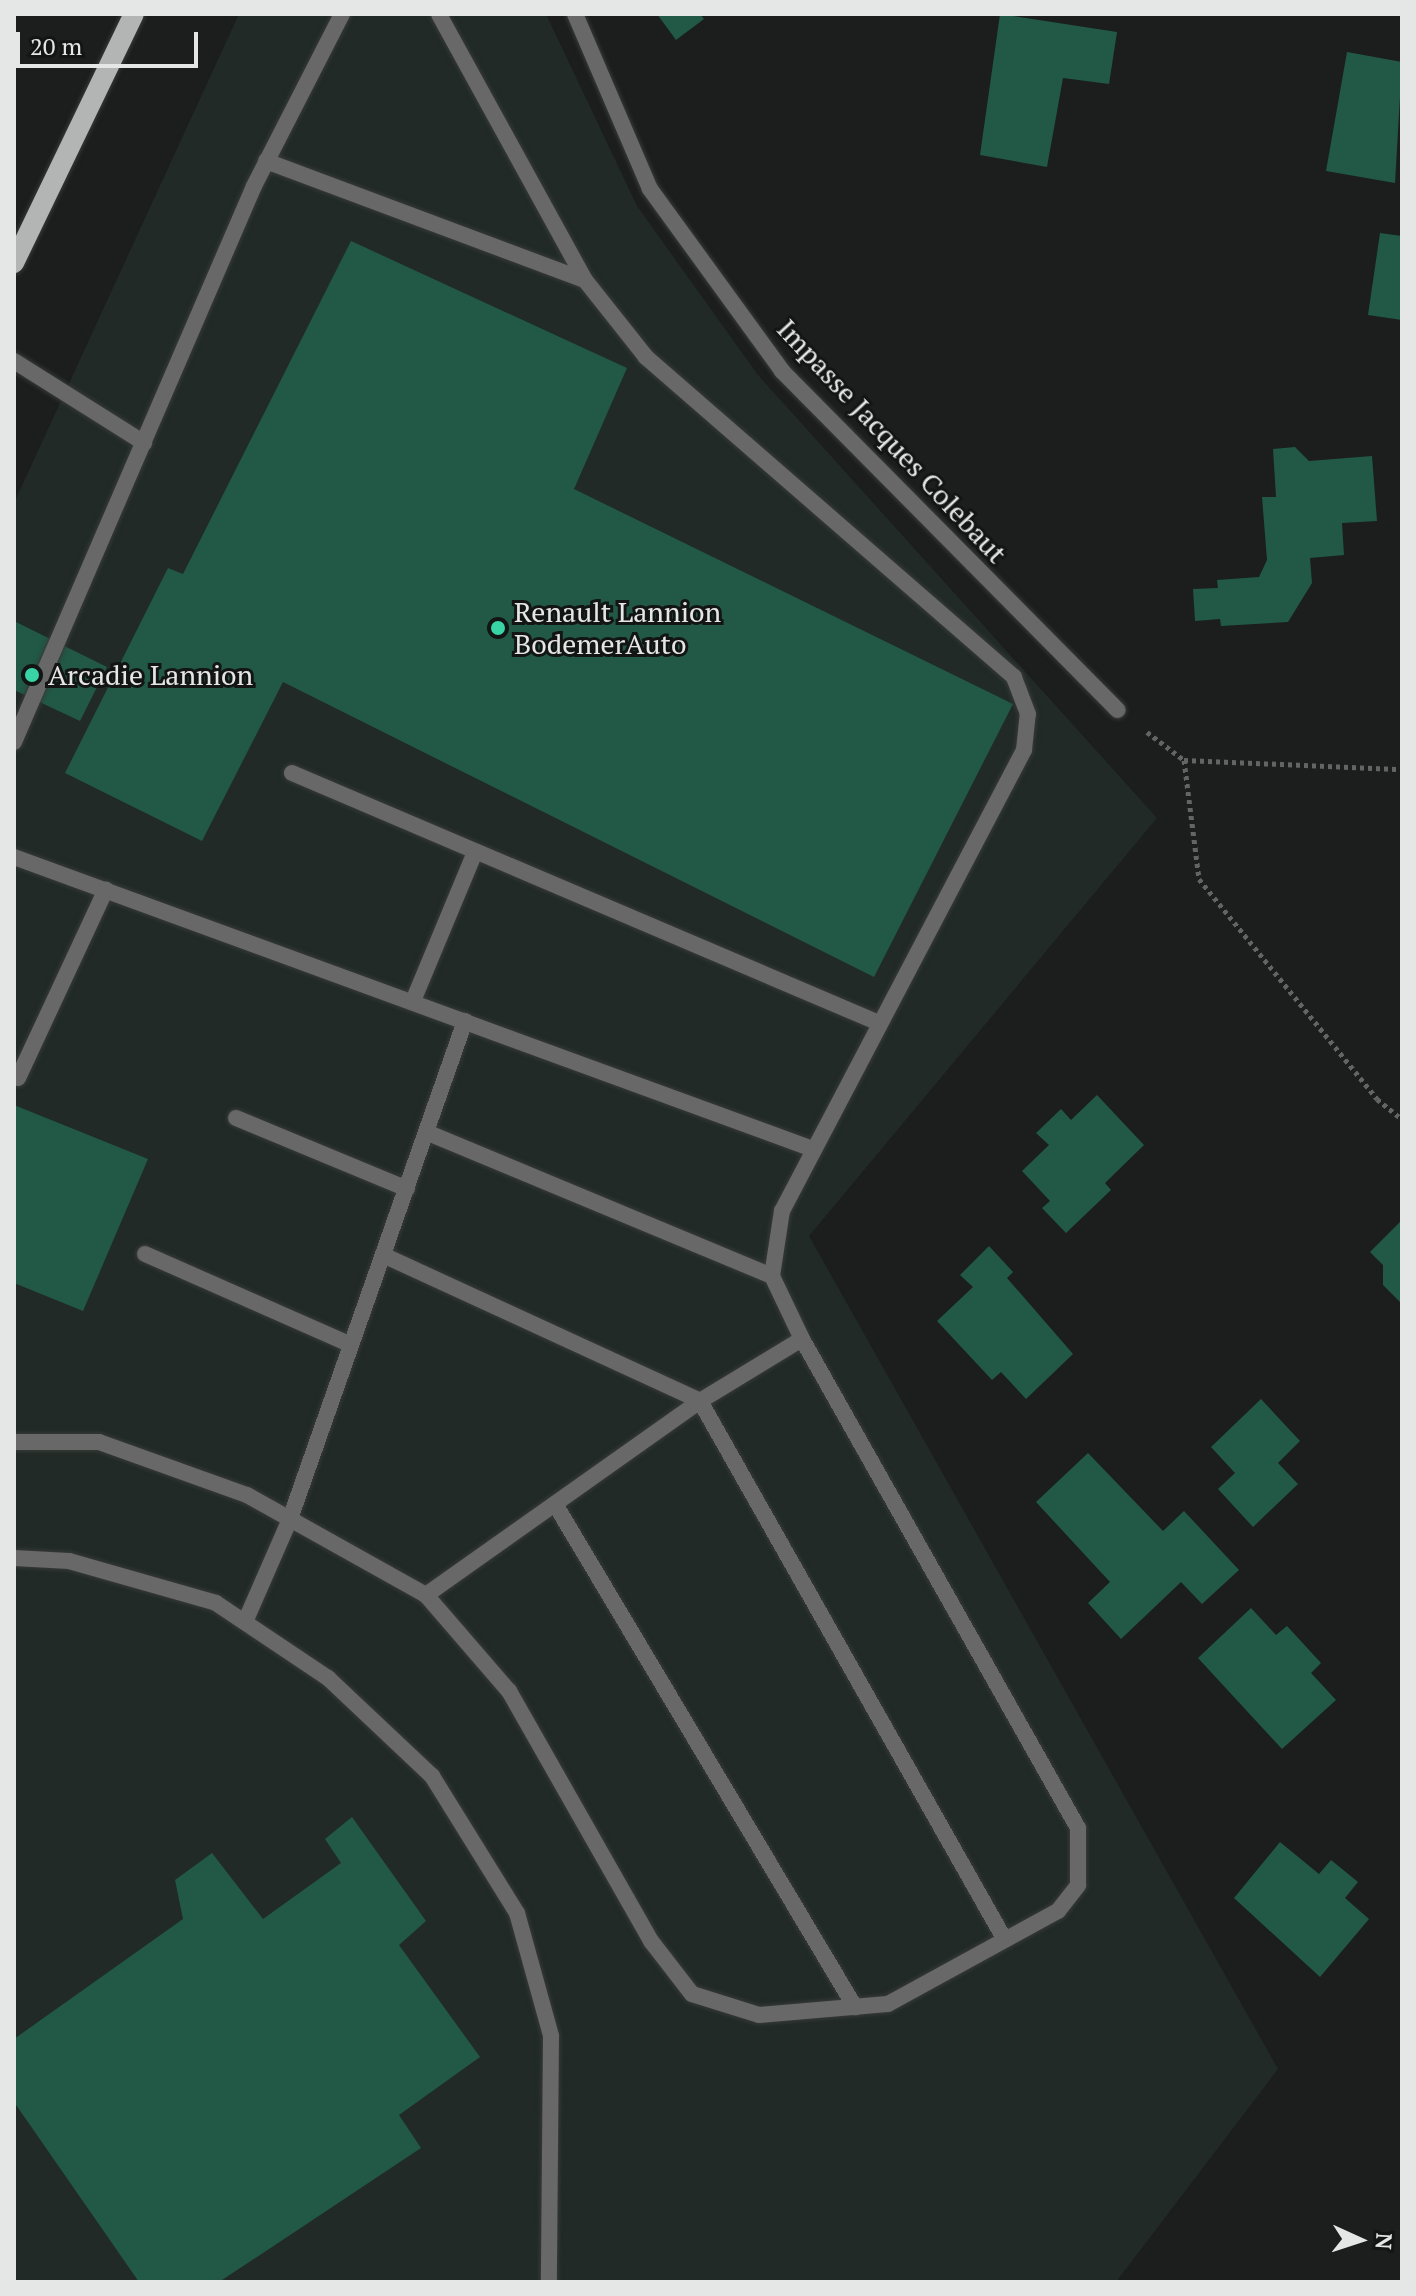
<!DOCTYPE html>
<html>
<head>
<meta charset="utf-8">
<style>
	body { margin:0 }
	#map { position:relative; width:1416px; height:2296px; overflow:hidden; background:#1b1e1d; font-family:"PT Serif",serif }
	div>[style] { position:absolute }
	[style*='--x'] { left:calc(var(--x)*1px); top:calc(var(--y)*1px); width:calc(var(--w)*1px); rotate:calc(var(--a)*1deg) }
	.built>* { inset:0; background:#212a26 }
	.building>* { inset:0; background:#215946 }
	.path>* { height:5px; margin-top:-2.5px; transform-origin:0; background:repeating-linear-gradient(90deg,#626564 0 4px,transparent 0 8px) }
	.roads { filter:drop-shadow(0 0 2px #373a39) drop-shadow(0 0 2px #373a39) }
	.lane>* { height:16px; margin:-8px; padding:0 8px; transform-origin:8px; border-radius:8px; background:#676867 }
	.street>* { height:16px; margin:-8px; padding:0 8px; transform-origin:8px; border-radius:8px; background:#676867 }
	.primary>* { height:20px; margin:-10px; padding:0 10px; transform-origin:10px; border-radius:10px; background:#b2b5b3 }
	.dots>* { width:22px; height:22px; translate:-50% -50%; box-sizing:border-box; border:4px solid #121513; border-radius:50% }
	span { translate:-50% -50%; white-space:nowrap; text-align:center; line-height:1.15; -webkit-text-stroke:6px #121513; paint-order:stroke }
	.street-label { font-size:28px; color:#e5e7e6 }
	.poi-label { font-size:28px; color:#e5e7e6 }
	.left { translate:0 -50%; text-align:left }
	.frame { position:absolute; inset:0; border:16px solid #e5e7e6; pointer-events:none }
	.north { position:absolute; left:1320px; top:2200px; width:80px; height:80px; -webkit-text-stroke:6px #121513; paint-order:stroke; rotate:93deg; font-size:22px; font-weight:700; line-height:32px; text-align:center; color:#e5e7e6 }
	.north::after { content:''; display:block; margin:auto; width:28px; height:36px; background:#e5e7e6; clip-path:polygon(50% 0,100% 100%,50% 72%,0 100%) }
	.scale { position:absolute; left:16px; top:32px; width:182px; height:36px; box-sizing:border-box; border:4px solid #e5e7e6; border-top:0; padding-left:10px; font-size:24px; line-height:28px; white-space:nowrap; color:#e5e7e6; -webkit-text-stroke:6px #121513; paint-order:stroke }
</style>
</head>
<body>
<div id="map">
	<div class="built">
		<i style="clip-path:polygon(239px 14px,546px 14px,637px 206px,758px 375px,1157px 818px,809px 1236px,1278px 2069px,1116px 2282px,14px 2282px,14px 503px)"></i>
	</div>
	<div class="building">
		<i style="clip-path:polygon(657px 14px,700px 14px,704px 19px,676px 40px)"></i>
		<i style="clip-path:polygon(1000px 14px,1117px 32px,1109px 84px,1063px 78px,1047px 167px,980px 155px)"></i>
		<i style="clip-path:polygon(1347px 52px,1402px 62px,1395px 183px,1326px 171px)"></i>
		<i style="clip-path:polygon(1380px 233px,1402px 236px,1402px 320px,1368px 315px)"></i>
		<i style="clip-path:polygon(351px 241px,627px 368px,574px 489px,1013px 704px,874px 977px,283px 682px,202px 841px,65px 773px,168px 568px,183px 574px)"></i>
		<i style="clip-path:polygon(1295px 447px,1309px 461px,1372px 456px,1377px 521px,1342px 523px,1344px 555px,1310px 558px,1312px 583px,1288px 622px,1221px 626px,1220px 619px,1195px 621px,1193px 589px,1218px 588px,1217px 580px,1259px 577px,1267px 560px,1262px 497px,1276px 497px,1273px 449px)"></i>
		<i style="clip-path:polygon(14px 621px,107px 667px,80px 721px,14px 690px)"></i>
		<i style="clip-path:polygon(1097px 1095px,1144px 1145px,1105px 1183px,1111px 1190px,1066px 1233px,1042px 1208px,1050px 1201px,1022px 1171px,1049px 1145px,1036px 1133px,1061px 1109px,1071px 1120px)"></i>
		<i style="clip-path:polygon(14px 1105px,148px 1159px,83px 1311px,14px 1283px)"></i>
		<i style="clip-path:polygon(1402px 1220px,1402px 1304px,1383px 1285px,1383px 1265px,1370px 1252px)"></i>
		<i style="clip-path:polygon(989px 1246px,1013px 1272px,1007px 1278px,1073px 1354px,1026px 1399px,1001px 1372px,992px 1380px,937px 1321px,973px 1287px,960px 1275px)"></i>
		<i style="clip-path:polygon(1261px 1399px,1300px 1441px,1278px 1463px,1298px 1484px,1253px 1527px,1218px 1489px,1235px 1473px,1211px 1447px)"></i>
		<i style="clip-path:polygon(1088px 1453px,1163px 1531px,1184px 1511px,1239px 1570px,1202px 1604px,1181px 1582px,1121px 1639px,1088px 1603px,1110px 1582px,1036px 1502px)"></i>
		<i style="clip-path:polygon(1251px 1608px,1276px 1635px,1287px 1626px,1321px 1663px,1311px 1673px,1336px 1700px,1282px 1749px,1198px 1658px)"></i>
		<i style="clip-path:polygon(352px 1817px,426px 1921px,399px 1945px,480px 2057px,399px 2115px,421px 2148px,266px 2251px,219px 2282px,139px 2282px,14px 2102px,14px 2039px,183px 1919px,175px 1880px,212px 1853px,263px 1919px,341px 1863px,325px 1839px)"></i>
		<i style="clip-path:polygon(1280px 1842px,1319px 1874px,1331px 1860px,1358px 1882px,1345px 1898px,1369px 1919px,1320px 1977px,1234px 1898px)"></i>
	</div>
	<div class="path">
		<i style="--x:1147;--y:732;--w:46;--a:37.1"></i>
		<i style="--x:1184;--y:760;--w:218;--a:2.4"></i>
		<i style="--x:1184;--y:760;--w:120;--a:82.8"></i>
		<i style="--x:1199;--y:879;--w:283;--a:51"></i>
		<i style="--x:1377;--y:1099;--w:32;--a:39"></i>
	</div>
	<div class="roads">
		<div class="lane">
			<i style="--x:266;--y:161;--w:340;--a:20.5"></i>
			<i style="--x:14;--y:361;--w:154;--a:32.2"></i>
			<i style="--x:14;--y:742;--w:606;--a:-66.65"></i>
			<i style="--x:254;--y:186;--w:193;--a:-62.9"></i>
			<i style="--x:292;--y:773;--w:638;--a:23.07"></i>
			<i style="--x:14;--y:857;--w:851;--a:20.08"></i>
			<i style="--x:413;--y:1001;--w:161;--a:-67.4"></i>
			<i style="--x:18;--y:1078;--w:208;--a:-65"></i>
			<i style="--x:236;--y:1118;--w:185;--a:22.5"></i>
			<i style="--x:426;--y:1132;--w:375;--a:22.6"></i>
			<i style="--x:145;--y:1254;--w:225;--a:23.8"></i>
			<i style="--x:383;--y:1255;--w:349;--a:24.7"></i>
			<i style="--x:700;--y:1401;--w:619;--a:60.5"></i>
			<i style="--x:14;--y:1442;--w:85;--a:0"></i>
			<i style="--x:99;--y:1442;--w:157;--a:19.7"></i>
			<i style="--x:247;--y:1495;--w:205;--a:29.2"></i>
			<i style="--x:426;--y:1595;--w:127;--a:49.2"></i>
			<i style="--x:509;--y:1691;--w:288;--a:60.4"></i>
			<i style="--x:651;--y:1941;--w:67;--a:52.3"></i>
			<i style="--x:692;--y:1994;--w:70;--a:17.4"></i>
			<i style="--x:759;--y:2015;--w:129;--a:-4.9"></i>
			<i style="--x:888;--y:2004;--w:194;--a:-28.7"></i>
			<i style="--x:1058;--y:1911;--w:33;--a:-52"></i>
			<i style="--x:1078;--y:1885;--w:57;--a:-90"></i>
			<i style="--x:1078;--y:1828;--w:562;--a:-119.44"></i>
			<i style="--x:802;--y:1339;--w:70;--a:-115.5"></i>
			<i style="--x:772;--y:1276;--w:66;--a:-81.3"></i>
			<i style="--x:782;--y:1211;--w:521;--a:-62.3"></i>
			<i style="--x:1024;--y:750;--w:36;--a:-84"></i>
			<i style="--x:1028;--y:714;--w:40;--a:-111"></i>
			<i style="--x:1014;--y:677;--w:488;--a:-139"></i>
			<i style="--x:646;--y:357;--w:98;--a:-128.4"></i>
			<i style="--x:585;--y:280;--w:303;--a:-118.8"></i>
			<i style="--x:555;--y:1504;--w:586;--a:59.19"></i>
			<i style="--x:426;--y:1595;--w:336;--a:-35.3"></i>
			<i style="--x:700;--y:1401;--w:119;--a:-31.3"></i>
			<i style="--x:245;--y:1622;--w:112;--a:-66.4"></i>
			<i style="--x:290;--y:1519;--w:528;--a:-70.64"></i>
		</div>
		<div class="street">
			<i style="--x:575;--y:14;--w:190;--a:66.8"></i>
			<i style="--x:650;--y:189;--w:225;--a:54"></i>
			<i style="--x:782;--y:371;--w:477;--a:45.3"></i>
			<i style="--x:14;--y:1558;--w:55;--a:3.1"></i>
			<i style="--x:69;--y:1561;--w:153;--a:15.9"></i>
			<i style="--x:216;--y:1603;--w:135;--a:33.8"></i>
			<i style="--x:328;--y:1678;--w:143;--a:43.3"></i>
			<i style="--x:432;--y:1776;--w:161;--a:58.2"></i>
			<i style="--x:517;--y:1913;--w:128;--a:74.5"></i>
			<i style="--x:551;--y:2036;--w:246;--a:90.5"></i>
		</div>
		<div class="primary">
			<i style="--x:14;--y:263;--w:276;--a:-64.3"></i>
		</div>
	</div>
	<div class="dots">
		<i style="left:498px;top:628px;background:#39d4a5"></i>
		<i style="left:32px;top:675px;background:#39d4a5"></i>
	</div>
	<div class="street-label">
		<span style="left:892px;top:441px;rotate:47deg">Impasse Jacques Colebaut</span>
	</div>
	<div class="poi-label">
		<span class="left" style="left:514px;top:628px">Renault Lannion<br>BodemerAuto</span>
		<span class="left" style="left:48px;top:675px">Arcadie Lannion</span>
	</div>
	<div class="frame"></div>
	<div class="north">N</div>
	<div class="scale">20 m</div>
</div>
</body>
</html>
